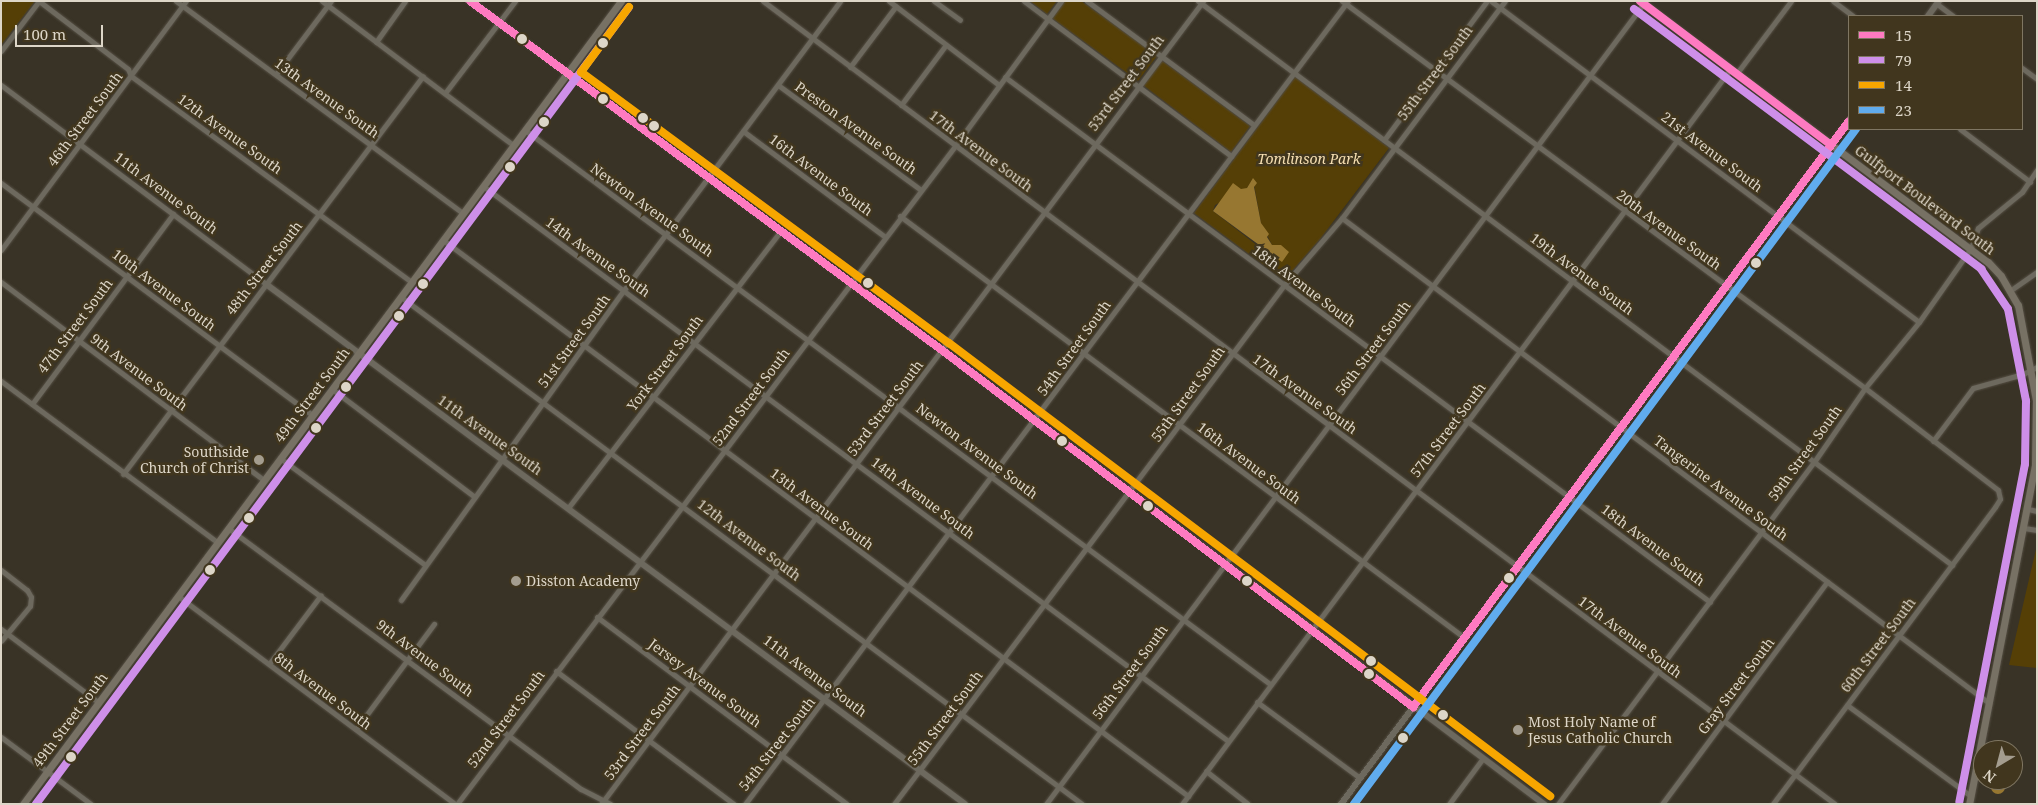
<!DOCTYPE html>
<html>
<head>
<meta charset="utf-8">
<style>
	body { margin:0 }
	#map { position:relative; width:2038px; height:805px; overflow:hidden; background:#393326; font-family:"Noto Serif",serif }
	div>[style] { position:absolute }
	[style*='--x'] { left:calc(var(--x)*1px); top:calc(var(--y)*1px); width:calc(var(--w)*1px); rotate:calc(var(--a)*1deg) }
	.green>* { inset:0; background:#553f06 }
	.water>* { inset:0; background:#977731 }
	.round { border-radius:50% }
	.roads { filter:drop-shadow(0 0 1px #554f44) drop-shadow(0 0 1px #554f44) }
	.minor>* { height:5px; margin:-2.5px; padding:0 2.5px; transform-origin:2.5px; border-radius:2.5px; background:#6d695e }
	.tertiary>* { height:6px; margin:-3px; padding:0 3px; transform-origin:3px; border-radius:3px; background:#6d695e }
	.secondary>* { height:7px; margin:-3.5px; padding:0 3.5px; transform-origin:3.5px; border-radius:3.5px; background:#777164 }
	.bus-1>* { height:8px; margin:-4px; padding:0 4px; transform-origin:4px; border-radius:4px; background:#fe7ac1 }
	.bus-2>* { height:8px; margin:-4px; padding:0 4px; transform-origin:4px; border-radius:4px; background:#ce8fe9 }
	.bus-3>* { height:8px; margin:-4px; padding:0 4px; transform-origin:4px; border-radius:4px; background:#f7a600 }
	.bus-4>* { height:8px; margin:-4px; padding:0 4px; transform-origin:4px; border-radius:4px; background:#60acee }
	.dots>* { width:14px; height:14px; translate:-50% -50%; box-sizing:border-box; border:2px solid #41361e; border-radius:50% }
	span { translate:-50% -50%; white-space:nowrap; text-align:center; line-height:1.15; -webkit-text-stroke:5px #41361e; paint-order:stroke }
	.street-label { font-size:14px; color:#ddd6c8 }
	.park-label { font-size:14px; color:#f6dfb2; font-style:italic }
	.poi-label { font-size:14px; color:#ddd6c8 }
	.right { translate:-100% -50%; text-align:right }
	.left { translate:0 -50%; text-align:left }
	.frame { position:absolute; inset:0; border:2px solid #ddd6c8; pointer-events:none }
	.legend { position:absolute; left:1848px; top:15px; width:175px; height:115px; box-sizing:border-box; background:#41361e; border:1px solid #7f7662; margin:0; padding:6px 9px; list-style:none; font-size:15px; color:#ddd6c8 }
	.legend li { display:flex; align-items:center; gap:10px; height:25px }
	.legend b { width:25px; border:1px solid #7f7662 }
	.north { position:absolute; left:1973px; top:740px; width:50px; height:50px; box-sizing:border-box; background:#41361e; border:1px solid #7f7662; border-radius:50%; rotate:217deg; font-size:14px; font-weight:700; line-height:20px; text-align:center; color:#ddd6c8 }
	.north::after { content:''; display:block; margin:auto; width:18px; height:22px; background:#a49d8f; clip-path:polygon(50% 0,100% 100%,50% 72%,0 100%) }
	.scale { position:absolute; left:15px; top:25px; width:88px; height:22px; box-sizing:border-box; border:2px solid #ddd6c8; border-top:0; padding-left:6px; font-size:15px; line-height:18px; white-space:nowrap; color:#ddd6c8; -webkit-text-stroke:4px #41361e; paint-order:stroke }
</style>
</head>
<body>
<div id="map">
	<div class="green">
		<i style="clip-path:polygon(1px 1px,35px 1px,1px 45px)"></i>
		<i style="clip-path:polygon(1030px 1px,1057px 1px,1047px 14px)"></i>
		<i style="clip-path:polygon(1064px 1px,1081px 1px,1157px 56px,1138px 81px,1052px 18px)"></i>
		<i style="clip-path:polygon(1161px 60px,1250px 126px,1231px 152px,1143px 85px)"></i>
		<i style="clip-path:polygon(evenodd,1295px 77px,1389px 148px,1320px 239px,1284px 280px,1194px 213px,1295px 77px,1253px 179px,1261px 223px,1272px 245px,1278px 245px,1268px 254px,1213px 211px,1215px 205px,1247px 188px,1253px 179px)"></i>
		<i style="clip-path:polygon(2037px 545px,2037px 668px,2009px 665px)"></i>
	</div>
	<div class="water">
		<i style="clip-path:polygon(1253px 178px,1257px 183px,1254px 187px,1261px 223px,1269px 234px,1267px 237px,1272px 245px,1281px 245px,1289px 252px,1282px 262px,1213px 211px,1233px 183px,1241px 189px,1247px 188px)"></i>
		<i class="round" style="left:1991px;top:780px;width:14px;height:14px"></i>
	</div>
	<div class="roads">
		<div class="minor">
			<i style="--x:39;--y:1;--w:112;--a:37.4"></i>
			<i style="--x:128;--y:69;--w:8;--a:67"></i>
			<i style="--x:131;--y:76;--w:348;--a:36.3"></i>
			<i style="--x:176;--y:1;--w:357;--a:36.5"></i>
			<i style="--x:322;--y:1;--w:239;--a:37"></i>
			<i style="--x:763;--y:1;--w:1339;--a:36.84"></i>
			<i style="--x:889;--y:1;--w:138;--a:37.4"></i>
			<i style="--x:934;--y:1;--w:32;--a:36"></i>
			<i style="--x:1024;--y:1;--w:259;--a:36.8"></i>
			<i style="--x:1087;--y:1;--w:208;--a:36.6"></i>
			<i style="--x:1198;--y:1;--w:942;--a:36.8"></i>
			<i style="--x:1342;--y:1;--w:651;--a:36.5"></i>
			<i style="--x:1865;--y:388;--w:168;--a:37.5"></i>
			<i style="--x:1998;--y:490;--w:9;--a:77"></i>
			<i style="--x:2000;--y:499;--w:9;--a:122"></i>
			<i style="--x:1995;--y:507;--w:371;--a:126.8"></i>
			<i style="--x:1491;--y:1;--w:535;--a:36.87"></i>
			<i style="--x:1833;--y:1;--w:25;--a:37"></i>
			<i style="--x:1937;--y:4;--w:20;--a:37"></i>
			<i style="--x:376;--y:42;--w:50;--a:-54.7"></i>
			<i style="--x:1;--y:51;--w:63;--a:-52.8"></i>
			<i style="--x:850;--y:67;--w:76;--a:-53"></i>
			<i style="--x:2022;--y:68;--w:19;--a:36"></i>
			<i style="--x:1737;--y:73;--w:90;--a:-53.1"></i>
			<i style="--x:276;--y:74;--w:91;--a:-53"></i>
			<i style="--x:1005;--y:77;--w:879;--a:36.67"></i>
			<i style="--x:1;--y:85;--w:331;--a:36.9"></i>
			<i style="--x:778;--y:85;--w:177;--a:36.3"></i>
			<i style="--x:445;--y:93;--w:116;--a:-52.7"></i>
			<i style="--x:901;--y:105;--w:74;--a:-53.3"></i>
			<i style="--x:1960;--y:129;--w:88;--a:37.1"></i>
			<i style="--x:525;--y:130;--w:928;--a:36.64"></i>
			<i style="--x:743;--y:131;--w:177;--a:36.7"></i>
			<i style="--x:1384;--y:140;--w:173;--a:-53.5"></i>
			<i style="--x:1;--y:183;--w:388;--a:36.7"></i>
			<i style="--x:483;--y:186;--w:929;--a:36.68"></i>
			<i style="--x:900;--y:216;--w:705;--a:36.76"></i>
			<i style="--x:1342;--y:218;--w:809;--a:36.86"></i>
			<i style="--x:443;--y:240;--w:930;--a:36.73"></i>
			<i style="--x:1;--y:250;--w:310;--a:-53.4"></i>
			<i style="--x:1;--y:282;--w:329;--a:37"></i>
			<i style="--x:2011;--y:290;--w:32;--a:-35"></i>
			<i style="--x:401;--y:297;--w:849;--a:36.67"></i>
			<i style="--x:1;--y:381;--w:269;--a:36.7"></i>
			<i style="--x:332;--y:389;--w:179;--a:37.1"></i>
			<i style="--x:32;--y:404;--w:237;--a:-53.4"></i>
			<i style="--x:1933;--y:441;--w:66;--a:-53"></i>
			<i style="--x:1973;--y:388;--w:52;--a:-15.6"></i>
			<i style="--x:2023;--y:374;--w:16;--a:-27"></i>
			<i style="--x:280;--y:458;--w:180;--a:36.4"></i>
			<i style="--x:123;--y:474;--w:498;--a:-53"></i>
			<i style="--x:568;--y:508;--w:348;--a:-52.5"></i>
			<i style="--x:2028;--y:509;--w:9;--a:13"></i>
			<i style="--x:228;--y:528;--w:439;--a:36.5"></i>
			<i style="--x:581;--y:789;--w:33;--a:27"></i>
			<i style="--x:2024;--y:528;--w:13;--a:9"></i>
			<i style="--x:1;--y:570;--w:33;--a:38"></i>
			<i style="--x:27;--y:590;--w:8;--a:60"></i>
			<i style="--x:31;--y:597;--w:9;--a:96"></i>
			<i style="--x:30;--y:606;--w:45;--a:129.6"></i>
			<i style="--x:178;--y:596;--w:346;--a:36.9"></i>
			<i style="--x:401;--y:600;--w:382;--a:-54.3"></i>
			<i style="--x:624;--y:290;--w:361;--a:-53.2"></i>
			<i style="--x:597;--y:617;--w:312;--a:36.8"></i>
			<i style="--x:1;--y:629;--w:121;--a:37"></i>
			<i style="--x:269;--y:664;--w:86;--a:-53"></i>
			<i style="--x:556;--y:671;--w:222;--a:36.8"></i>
			<i style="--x:1257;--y:702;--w:128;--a:36.4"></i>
			<i style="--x:1847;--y:705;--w:154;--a:36.3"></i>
			<i style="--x:356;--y:729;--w:131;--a:-53.4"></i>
			<i style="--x:1;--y:737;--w:112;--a:36.7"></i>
			<i style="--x:1206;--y:771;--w:53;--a:38.2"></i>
			<i style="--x:457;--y:804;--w:825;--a:-52.88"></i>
			<i style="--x:955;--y:146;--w:180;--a:-53.8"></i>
			<i style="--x:601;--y:804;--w:1004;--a:-53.14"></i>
			<i style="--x:745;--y:804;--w:1004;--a:-53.1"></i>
			<i style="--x:894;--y:804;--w:649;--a:-53.08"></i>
			<i style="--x:1284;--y:285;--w:89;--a:-49.1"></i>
			<i style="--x:1342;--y:218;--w:271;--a:-53.1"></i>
			<i style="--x:1046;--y:804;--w:1000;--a:-53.26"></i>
			<i style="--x:1182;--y:804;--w:918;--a:-53.28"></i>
			<i style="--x:1449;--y:804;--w:57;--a:-53.5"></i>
			<i style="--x:1558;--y:804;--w:427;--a:-53.2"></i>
			<i style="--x:1814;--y:462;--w:90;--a:-55.4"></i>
			<i style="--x:1865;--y:388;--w:85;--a:-50.7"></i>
			<i style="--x:1919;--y:322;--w:90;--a:-54.9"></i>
			<i style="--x:1971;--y:248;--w:21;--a:-71"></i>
			<i style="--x:1978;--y:228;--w:57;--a:-39.3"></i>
			<i style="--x:2022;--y:192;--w:27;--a:-56"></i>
			<i style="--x:1662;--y:804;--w:277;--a:-53.4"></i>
		</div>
		<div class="tertiary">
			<i style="--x:470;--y:1;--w:588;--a:36.5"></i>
			<i style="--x:943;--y:351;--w:753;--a:37.01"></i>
			<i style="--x:1928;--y:16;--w:19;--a:-54"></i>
			<i style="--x:266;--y:284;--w:871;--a:36.65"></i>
			<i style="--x:1341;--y:804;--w:851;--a:-53.36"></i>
		</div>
		<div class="secondary">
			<i style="--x:1640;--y:1;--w:435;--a:36.9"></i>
			<i style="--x:1988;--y:262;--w:19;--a:47"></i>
			<i style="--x:2001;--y:276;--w:34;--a:60"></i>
			<i style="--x:2018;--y:305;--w:97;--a:79.3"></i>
			<i style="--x:2036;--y:400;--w:65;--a:90.9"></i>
			<i style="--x:2035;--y:465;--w:345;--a:101"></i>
			<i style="--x:23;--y:804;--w:1001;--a:-53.32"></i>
		</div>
	</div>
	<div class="bus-1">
		<i style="--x:470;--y:1;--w:588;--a:36.5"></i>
		<i style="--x:943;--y:351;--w:590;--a:37.14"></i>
		<i style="--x:1413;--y:707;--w:730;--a:-53.35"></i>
		<i style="--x:1640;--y:1;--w:239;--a:37"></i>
	</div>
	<div class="bus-2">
		<i style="--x:1634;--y:9;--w:434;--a:36.8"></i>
		<i style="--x:1981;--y:269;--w:48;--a:56"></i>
		<i style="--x:2008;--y:309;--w:94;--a:78.9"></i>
		<i style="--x:2026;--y:401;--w:63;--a:90.9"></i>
		<i style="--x:2025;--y:464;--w:344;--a:101"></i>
		<i style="--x:36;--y:804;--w:993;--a:-53.35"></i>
	</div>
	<div class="bus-3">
		<i style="--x:629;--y:7;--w:81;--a:126.4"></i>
		<i style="--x:581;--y:72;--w:457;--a:36.4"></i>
		<i style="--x:949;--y:343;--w:753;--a:37.01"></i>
	</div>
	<div class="bus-4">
		<i style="--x:1354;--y:804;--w:841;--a:-53.36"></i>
	</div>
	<div class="dots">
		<i style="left:522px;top:39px;background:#ddd6c8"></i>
		<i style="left:603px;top:43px;background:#ddd6c8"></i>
		<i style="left:603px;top:99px;background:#ddd6c8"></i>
		<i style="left:643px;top:118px;background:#ddd6c8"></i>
		<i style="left:544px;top:122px;background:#ddd6c8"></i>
		<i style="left:654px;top:126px;background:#ddd6c8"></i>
		<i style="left:510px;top:167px;background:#ddd6c8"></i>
		<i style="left:1756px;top:263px;background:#ddd6c8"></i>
		<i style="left:868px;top:283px;background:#ddd6c8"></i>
		<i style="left:423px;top:284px;background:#ddd6c8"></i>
		<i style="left:399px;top:316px;background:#ddd6c8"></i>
		<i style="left:346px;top:387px;background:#ddd6c8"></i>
		<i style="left:316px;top:428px;background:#ddd6c8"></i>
		<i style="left:1062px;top:441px;background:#ddd6c8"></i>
		<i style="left:259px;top:460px;background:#a49d8f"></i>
		<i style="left:1148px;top:506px;background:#ddd6c8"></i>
		<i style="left:249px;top:518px;background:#ddd6c8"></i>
		<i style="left:210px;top:570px;background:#ddd6c8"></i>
		<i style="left:1509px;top:578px;background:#ddd6c8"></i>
		<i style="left:516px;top:581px;background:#a49d8f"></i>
		<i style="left:1247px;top:581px;background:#ddd6c8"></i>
		<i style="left:1371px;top:661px;background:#ddd6c8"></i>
		<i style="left:1369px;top:674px;background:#ddd6c8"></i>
		<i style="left:1443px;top:715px;background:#ddd6c8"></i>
		<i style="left:1518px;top:730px;background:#a49d8f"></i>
		<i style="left:1403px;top:738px;background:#ddd6c8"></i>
		<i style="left:71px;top:757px;background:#ddd6c8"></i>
	</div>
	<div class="street-label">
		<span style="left:1435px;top:73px;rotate:-53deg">55th Street South</span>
		<span style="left:1126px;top:83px;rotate:-53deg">53rd Street South</span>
		<span style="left:327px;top:98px;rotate:36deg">13th Avenue South</span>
		<span style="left:85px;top:119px;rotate:-53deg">46th Street South</span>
		<span style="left:856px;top:128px;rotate:36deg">Preston Avenue South</span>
		<span style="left:230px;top:134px;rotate:36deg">12th Avenue South</span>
		<span style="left:981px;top:151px;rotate:37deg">17th Avenue South</span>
		<span style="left:1712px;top:152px;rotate:37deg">21st Avenue South</span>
		<span style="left:821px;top:175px;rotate:37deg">16th Avenue South</span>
		<span style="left:166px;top:193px;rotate:37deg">11th Avenue South</span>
		<span style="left:1925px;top:200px;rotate:37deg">Gulfport Boulevard South</span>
		<span style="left:652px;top:210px;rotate:36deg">Newton Avenue South</span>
		<span style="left:1669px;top:230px;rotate:36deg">20th Avenue South</span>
		<span style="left:598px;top:257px;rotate:36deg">14th Avenue South</span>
		<span style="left:264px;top:268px;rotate:-52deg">48th Street South</span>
		<span style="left:1582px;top:274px;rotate:37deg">19th Avenue South</span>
		<span style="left:1304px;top:286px;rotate:37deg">18th Avenue South</span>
		<span style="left:164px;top:290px;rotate:37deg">10th Avenue South</span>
		<span style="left:75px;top:326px;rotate:-53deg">47th Street South</span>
		<span style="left:574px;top:341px;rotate:-54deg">51st Street South</span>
		<span style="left:1074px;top:348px;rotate:-54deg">54th Street South</span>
		<span style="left:1373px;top:348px;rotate:-53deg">56th Street South</span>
		<span style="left:665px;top:363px;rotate:-53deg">York Street South</span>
		<span style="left:139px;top:372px;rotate:37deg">9th Avenue South</span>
		<span style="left:1188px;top:394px;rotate:-54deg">55th Street South</span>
		<span style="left:1305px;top:394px;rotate:36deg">17th Avenue South</span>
		<span style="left:312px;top:395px;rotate:-53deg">49th Street South</span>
		<span style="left:751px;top:397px;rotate:-53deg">52nd Street South</span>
		<span style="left:885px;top:408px;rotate:-53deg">53rd Street South</span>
		<span style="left:1448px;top:430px;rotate:-53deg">57th Street South</span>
		<span style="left:490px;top:435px;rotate:36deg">11th Avenue South</span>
		<span style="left:977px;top:451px;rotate:37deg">Newton Avenue South</span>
		<span style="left:1805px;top:453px;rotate:-54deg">59th Street South</span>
		<span style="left:1249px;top:463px;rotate:37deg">16th Avenue South</span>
		<span style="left:1721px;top:488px;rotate:37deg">Tangerine Avenue South</span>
		<span style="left:923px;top:498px;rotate:37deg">14th Avenue South</span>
		<span style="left:822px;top:509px;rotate:37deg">13th Avenue South</span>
		<span style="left:749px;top:540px;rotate:37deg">12th Avenue South</span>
		<span style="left:1653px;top:545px;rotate:37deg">18th Avenue South</span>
		<span style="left:1630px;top:637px;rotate:37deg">17th Avenue South</span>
		<span style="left:1878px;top:645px;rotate:-53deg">60th Street South</span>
		<span style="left:425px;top:658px;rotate:37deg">9th Avenue South</span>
		<span style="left:1130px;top:672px;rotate:-53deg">56th Street South</span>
		<span style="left:815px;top:676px;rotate:37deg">11th Avenue South</span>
		<span style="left:705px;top:683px;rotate:37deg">Jersey Avenue South</span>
		<span style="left:1736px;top:686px;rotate:-53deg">Gray Street South</span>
		<span style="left:323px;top:691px;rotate:37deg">8th Avenue South</span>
		<span style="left:945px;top:718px;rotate:-53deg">55th Street South</span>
		<span style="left:506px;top:719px;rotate:-53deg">52nd Street South</span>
		<span style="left:70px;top:720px;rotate:-53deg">49th Street South</span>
		<span style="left:642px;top:732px;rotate:-53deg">53rd Street South</span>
		<span style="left:777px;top:744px;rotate:-52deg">54th Street South</span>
	</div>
	<div class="park-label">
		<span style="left:1309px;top:159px">Tomlinson Park</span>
	</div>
	<div class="poi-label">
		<span class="right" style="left:249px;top:460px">Southside<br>Church of Christ</span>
		<span class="left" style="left:526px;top:581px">Disston Academy</span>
		<span class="left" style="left:1528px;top:730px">Most Holy Name of<br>Jesus Catholic Church</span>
	</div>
	<div class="frame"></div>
	<ul class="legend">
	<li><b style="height:6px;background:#fe7ac1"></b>15</li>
	<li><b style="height:6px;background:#ce8fe9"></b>79</li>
	<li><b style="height:6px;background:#f7a600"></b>14</li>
	<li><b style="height:6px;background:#60acee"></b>23</li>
	</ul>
	<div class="north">N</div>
	<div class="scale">100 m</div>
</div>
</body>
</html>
